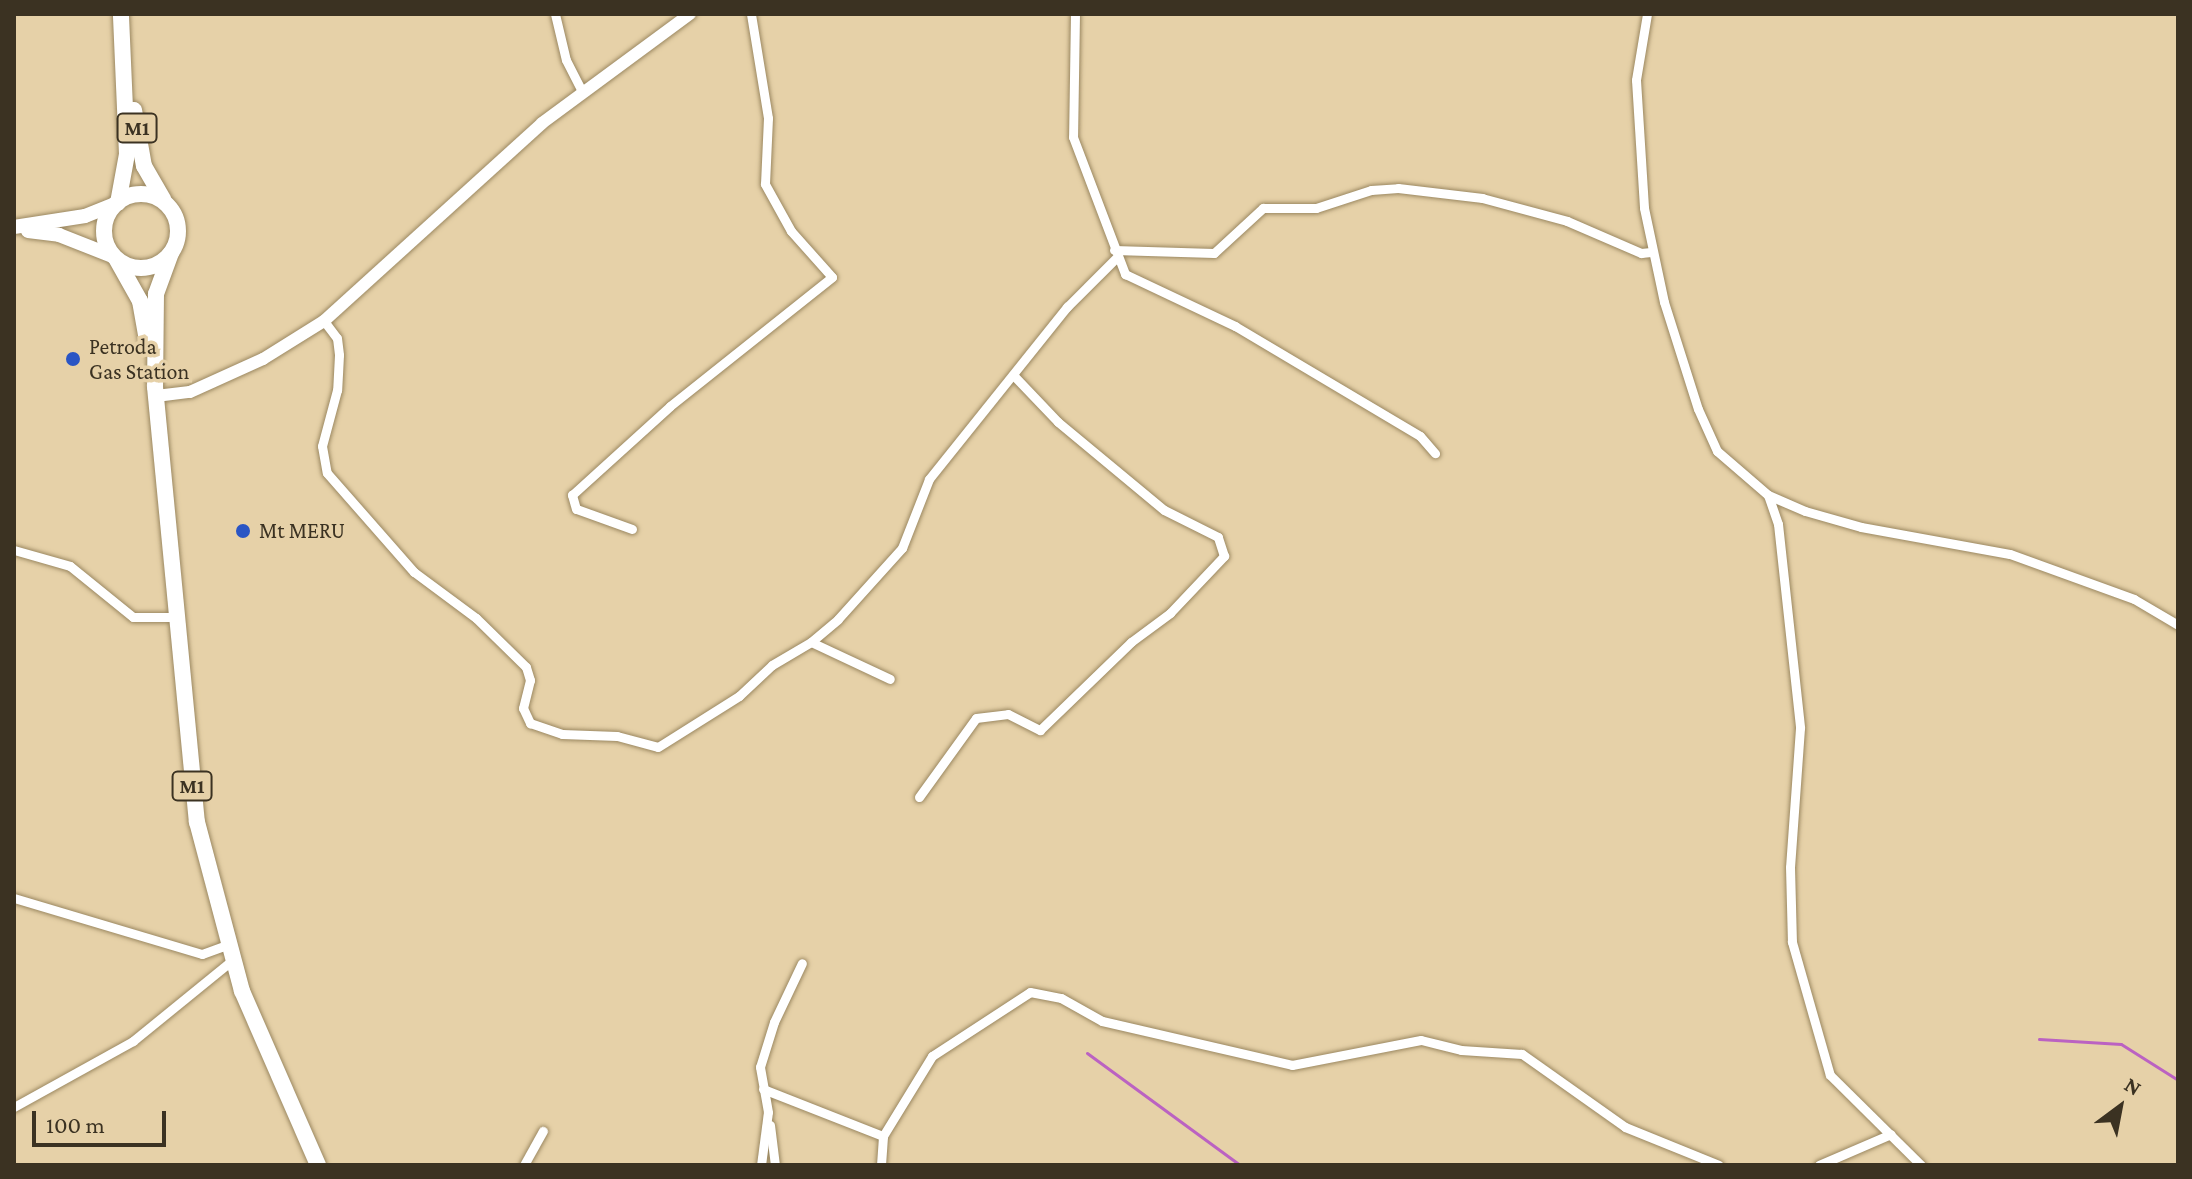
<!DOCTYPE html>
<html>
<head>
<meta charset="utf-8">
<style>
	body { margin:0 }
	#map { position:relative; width:2192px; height:1179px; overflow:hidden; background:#e6d1a8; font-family:"Crimson Pro",serif }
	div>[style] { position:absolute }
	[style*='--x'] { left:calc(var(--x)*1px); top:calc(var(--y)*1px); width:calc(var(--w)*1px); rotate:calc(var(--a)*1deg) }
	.stream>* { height:3px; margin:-1.5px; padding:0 1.5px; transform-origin:1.5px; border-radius:1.5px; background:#bb62c2 }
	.roads { filter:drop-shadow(0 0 2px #9b8861) drop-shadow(0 0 2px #9b8861) }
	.minor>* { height:9px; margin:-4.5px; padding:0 4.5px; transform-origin:4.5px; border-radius:4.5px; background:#fff }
	.tertiary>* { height:12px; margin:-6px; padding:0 6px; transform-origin:6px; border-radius:6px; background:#fff }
	.primary>* { height:14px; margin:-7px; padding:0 7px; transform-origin:7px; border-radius:7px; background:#fff }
	.trunk>* { height:16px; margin:-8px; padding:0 8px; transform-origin:8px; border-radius:8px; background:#fff }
	.trunk>.ring { margin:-8px; padding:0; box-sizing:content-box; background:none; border:16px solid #fff; border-radius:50% }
	.dots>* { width:22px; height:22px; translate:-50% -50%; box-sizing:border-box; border:4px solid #e6d1a8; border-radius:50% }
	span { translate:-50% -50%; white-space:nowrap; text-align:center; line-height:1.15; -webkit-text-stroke:7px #e6d1a8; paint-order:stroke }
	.shield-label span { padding:2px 6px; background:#e6d1a8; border:2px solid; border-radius:6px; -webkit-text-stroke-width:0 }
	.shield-label { font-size:20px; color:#3b3222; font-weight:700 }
	.poi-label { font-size:22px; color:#3b3222 }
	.left { translate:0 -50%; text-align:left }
	.frame { position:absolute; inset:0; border:16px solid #3b3222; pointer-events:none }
	.north { position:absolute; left:2080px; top:1067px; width:80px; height:80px; -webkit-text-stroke:6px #e6d1a8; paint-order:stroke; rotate:32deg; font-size:22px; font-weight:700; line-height:32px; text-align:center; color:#3b3222 }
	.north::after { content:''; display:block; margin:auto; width:28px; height:36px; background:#3b3222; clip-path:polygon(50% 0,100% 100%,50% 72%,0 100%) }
	.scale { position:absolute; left:32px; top:1111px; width:134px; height:36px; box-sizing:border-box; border:4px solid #3b3222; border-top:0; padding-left:10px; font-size:24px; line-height:28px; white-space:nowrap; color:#3b3222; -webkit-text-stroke:6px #e6d1a8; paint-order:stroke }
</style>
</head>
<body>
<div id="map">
	<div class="stream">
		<i style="--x:2039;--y:1039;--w:82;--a:3.5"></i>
		<i style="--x:2121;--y:1044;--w:67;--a:32.3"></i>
		<i style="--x:1087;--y:1053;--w:190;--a:36.2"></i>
	</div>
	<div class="roads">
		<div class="minor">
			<i style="--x:555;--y:14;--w:47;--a:76.6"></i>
			<i style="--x:566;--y:60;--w:36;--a:63"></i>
			<i style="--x:1075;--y:14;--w:123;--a:90.9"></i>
			<i style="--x:1073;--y:137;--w:147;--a:69.2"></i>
			<i style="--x:1125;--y:274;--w:122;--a:25.3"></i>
			<i style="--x:1235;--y:326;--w:215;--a:30.7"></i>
			<i style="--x:1420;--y:436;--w:23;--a:49"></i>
			<i style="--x:1647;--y:14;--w:67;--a:99.5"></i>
			<i style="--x:1636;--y:80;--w:128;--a:86.4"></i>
			<i style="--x:1644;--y:208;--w:96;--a:78"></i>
			<i style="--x:1664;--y:302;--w:112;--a:72.4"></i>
			<i style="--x:1698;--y:409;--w:46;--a:65.7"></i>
			<i style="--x:1717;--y:451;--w:67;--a:40.8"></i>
			<i style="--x:1768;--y:495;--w:40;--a:23.4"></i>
			<i style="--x:1805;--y:511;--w:58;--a:15.9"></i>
			<i style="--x:1861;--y:527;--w:151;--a:10.3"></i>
			<i style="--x:2010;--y:554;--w:132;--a:19.9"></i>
			<i style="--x:2134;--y:599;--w:51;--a:30.6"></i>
			<i style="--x:1114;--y:250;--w:100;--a:1.7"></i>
			<i style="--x:1214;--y:253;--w:67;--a:-42.6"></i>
			<i style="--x:1263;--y:208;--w:53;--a:0"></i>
			<i style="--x:1316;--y:208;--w:58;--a:-18.1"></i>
			<i style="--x:1371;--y:190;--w:27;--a:-4"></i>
			<i style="--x:1398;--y:188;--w:85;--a:6.8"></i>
			<i style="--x:1482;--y:198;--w:88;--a:15.1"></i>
			<i style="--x:1567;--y:221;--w:81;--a:23.4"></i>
			<i style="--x:1641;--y:253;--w:10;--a:-6"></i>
			<i style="--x:324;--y:321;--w:21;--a:53"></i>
			<i style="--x:337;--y:338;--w:17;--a:83"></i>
			<i style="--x:339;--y:355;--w:35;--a:93"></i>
			<i style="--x:337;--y:390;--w:58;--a:105"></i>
			<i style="--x:322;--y:446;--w:27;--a:80"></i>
			<i style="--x:327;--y:473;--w:132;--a:48.7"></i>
			<i style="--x:414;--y:572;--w:77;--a:36.6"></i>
			<i style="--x:476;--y:618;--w:70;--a:44.4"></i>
			<i style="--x:526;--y:667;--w:14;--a:73"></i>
			<i style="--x:530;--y:680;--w:29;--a:104"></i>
			<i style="--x:523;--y:708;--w:17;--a:65"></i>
			<i style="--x:530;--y:723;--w:34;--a:19"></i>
			<i style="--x:562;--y:734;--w:55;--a:2.1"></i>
			<i style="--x:617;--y:736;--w:42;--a:15"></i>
			<i style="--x:658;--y:747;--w:96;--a:-32.2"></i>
			<i style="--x:739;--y:696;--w:45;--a:-43.2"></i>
			<i style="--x:772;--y:665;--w:45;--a:-30.5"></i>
			<i style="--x:811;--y:642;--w:35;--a:-40"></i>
			<i style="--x:838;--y:619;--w:96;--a:-48"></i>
			<i style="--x:902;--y:548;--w:74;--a:-68.6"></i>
			<i style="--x:929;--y:479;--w:221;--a:-51.3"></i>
			<i style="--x:1067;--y:307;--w:69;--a:-45"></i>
			<i style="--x:1768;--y:495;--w:31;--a:71"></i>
			<i style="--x:1778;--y:524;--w:205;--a:83.8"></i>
			<i style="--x:1800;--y:728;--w:139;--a:94.1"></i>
			<i style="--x:1790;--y:867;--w:75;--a:88.5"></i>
			<i style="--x:1792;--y:942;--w:138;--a:74.1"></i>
			<i style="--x:1830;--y:1075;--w:128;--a:44.7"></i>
			<i style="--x:632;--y:529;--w:59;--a:-160.3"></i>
			<i style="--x:576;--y:509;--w:15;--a:-106"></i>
			<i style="--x:572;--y:495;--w:132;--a:-42.2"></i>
			<i style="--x:670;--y:406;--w:207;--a:-38.5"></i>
			<i style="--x:832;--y:277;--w:62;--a:-131.7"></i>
			<i style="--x:791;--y:231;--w:54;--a:-119"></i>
			<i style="--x:765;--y:184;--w:66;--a:-87.4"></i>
			<i style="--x:768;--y:118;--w:105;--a:-99.3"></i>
			<i style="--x:14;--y:550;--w:58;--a:15.9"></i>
			<i style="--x:70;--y:566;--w:81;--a:39"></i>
			<i style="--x:133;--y:617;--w:43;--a:0"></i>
			<i style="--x:811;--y:642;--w:87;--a:25.1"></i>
			<i style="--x:919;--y:797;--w:97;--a:-54.2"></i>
			<i style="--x:976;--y:718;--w:32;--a:-7"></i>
			<i style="--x:1008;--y:714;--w:36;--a:27"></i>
			<i style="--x:1040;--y:730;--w:127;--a:-44"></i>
			<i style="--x:1131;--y:642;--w:49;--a:-36.6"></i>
			<i style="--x:1170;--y:613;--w:79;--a:-46.5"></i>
			<i style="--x:1224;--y:556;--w:20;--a:-108"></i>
			<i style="--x:1218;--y:537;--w:60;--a:-153.4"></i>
			<i style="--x:1164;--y:510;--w:138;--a:-140.3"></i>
			<i style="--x:1058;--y:422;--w:64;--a:-133.7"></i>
			<i style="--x:14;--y:898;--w:196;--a:16.6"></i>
			<i style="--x:202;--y:954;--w:27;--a:-20"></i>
			<i style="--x:763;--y:1089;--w:129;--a:21.4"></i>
			<i style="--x:14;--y:1107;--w:136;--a:-29"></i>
			<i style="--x:133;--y:1041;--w:127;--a:-39.2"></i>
			<i style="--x:770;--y:1125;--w:40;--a:82.9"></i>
			<i style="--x:524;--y:1165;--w:39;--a:-61"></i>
			<i style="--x:761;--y:1165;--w:53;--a:-82.5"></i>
			<i style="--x:768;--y:1112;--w:46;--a:-100.1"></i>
			<i style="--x:760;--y:1067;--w:47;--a:-72.7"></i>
			<i style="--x:774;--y:1022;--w:65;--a:-64.6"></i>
			<i style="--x:881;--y:1165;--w:29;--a:-86"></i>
			<i style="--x:883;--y:1136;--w:94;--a:-58.5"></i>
			<i style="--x:932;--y:1056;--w:117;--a:-33.1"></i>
			<i style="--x:1030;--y:992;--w:32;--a:11"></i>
			<i style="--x:1061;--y:998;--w:47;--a:29.3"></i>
			<i style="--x:1102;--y:1021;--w:195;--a:13"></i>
			<i style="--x:1292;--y:1065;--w:131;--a:-11"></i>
			<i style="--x:1421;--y:1040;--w:41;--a:14"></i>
			<i style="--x:1461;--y:1050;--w:61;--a:3.8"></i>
			<i style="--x:1522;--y:1054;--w:126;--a:35.3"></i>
			<i style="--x:1625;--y:1127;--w:101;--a:22"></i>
			<i style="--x:1819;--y:1165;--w:78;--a:-23.3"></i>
		</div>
		<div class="tertiary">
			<i style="--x:156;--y:396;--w:34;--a:-7"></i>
			<i style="--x:190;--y:392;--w:80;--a:-24.3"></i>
			<i style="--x:263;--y:359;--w:72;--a:-31.9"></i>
			<i style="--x:324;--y:321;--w:294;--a:-42.2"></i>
			<i style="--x:542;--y:123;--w:184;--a:-36.4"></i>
		</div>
		<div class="primary">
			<i style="--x:14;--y:227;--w:72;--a:-8.8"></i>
			<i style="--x:85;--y:216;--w:35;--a:-22"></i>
			<i style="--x:28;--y:231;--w:31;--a:7"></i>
			<i style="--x:59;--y:235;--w:60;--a:21.4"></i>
		</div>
		<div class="trunk">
			<i style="--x:134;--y:110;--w:57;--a:79.9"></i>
			<i style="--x:144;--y:166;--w:39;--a:60"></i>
			<i class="ring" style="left:104px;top:194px;width:58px;height:58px"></i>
			<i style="--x:118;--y:203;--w:50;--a:-79.6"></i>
			<i style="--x:127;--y:154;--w:140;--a:-92.5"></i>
			<i style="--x:171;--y:253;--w:44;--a:110.1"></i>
			<i style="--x:156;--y:294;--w:93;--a:90.6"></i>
			<i style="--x:155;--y:387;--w:437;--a:84.5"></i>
			<i style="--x:197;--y:822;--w:175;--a:75.1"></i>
			<i style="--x:242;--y:991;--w:190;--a:66.4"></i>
			<i style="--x:117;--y:260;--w:47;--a:60.7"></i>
			<i style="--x:140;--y:301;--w:46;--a:79.9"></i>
		</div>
	</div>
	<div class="dots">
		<i style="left:73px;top:359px;background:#2a55c4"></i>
		<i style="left:243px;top:531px;background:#2a55c4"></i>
	</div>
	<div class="shield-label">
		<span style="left:137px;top:128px">M1</span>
		<span style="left:192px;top:786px">M1</span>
	</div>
	<div class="poi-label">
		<span class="left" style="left:89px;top:359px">Petroda<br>Gas Station</span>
		<span class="left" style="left:259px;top:531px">Mt MERU</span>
	</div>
	<div class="frame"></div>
	<div class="north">N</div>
	<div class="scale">100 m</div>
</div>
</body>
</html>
